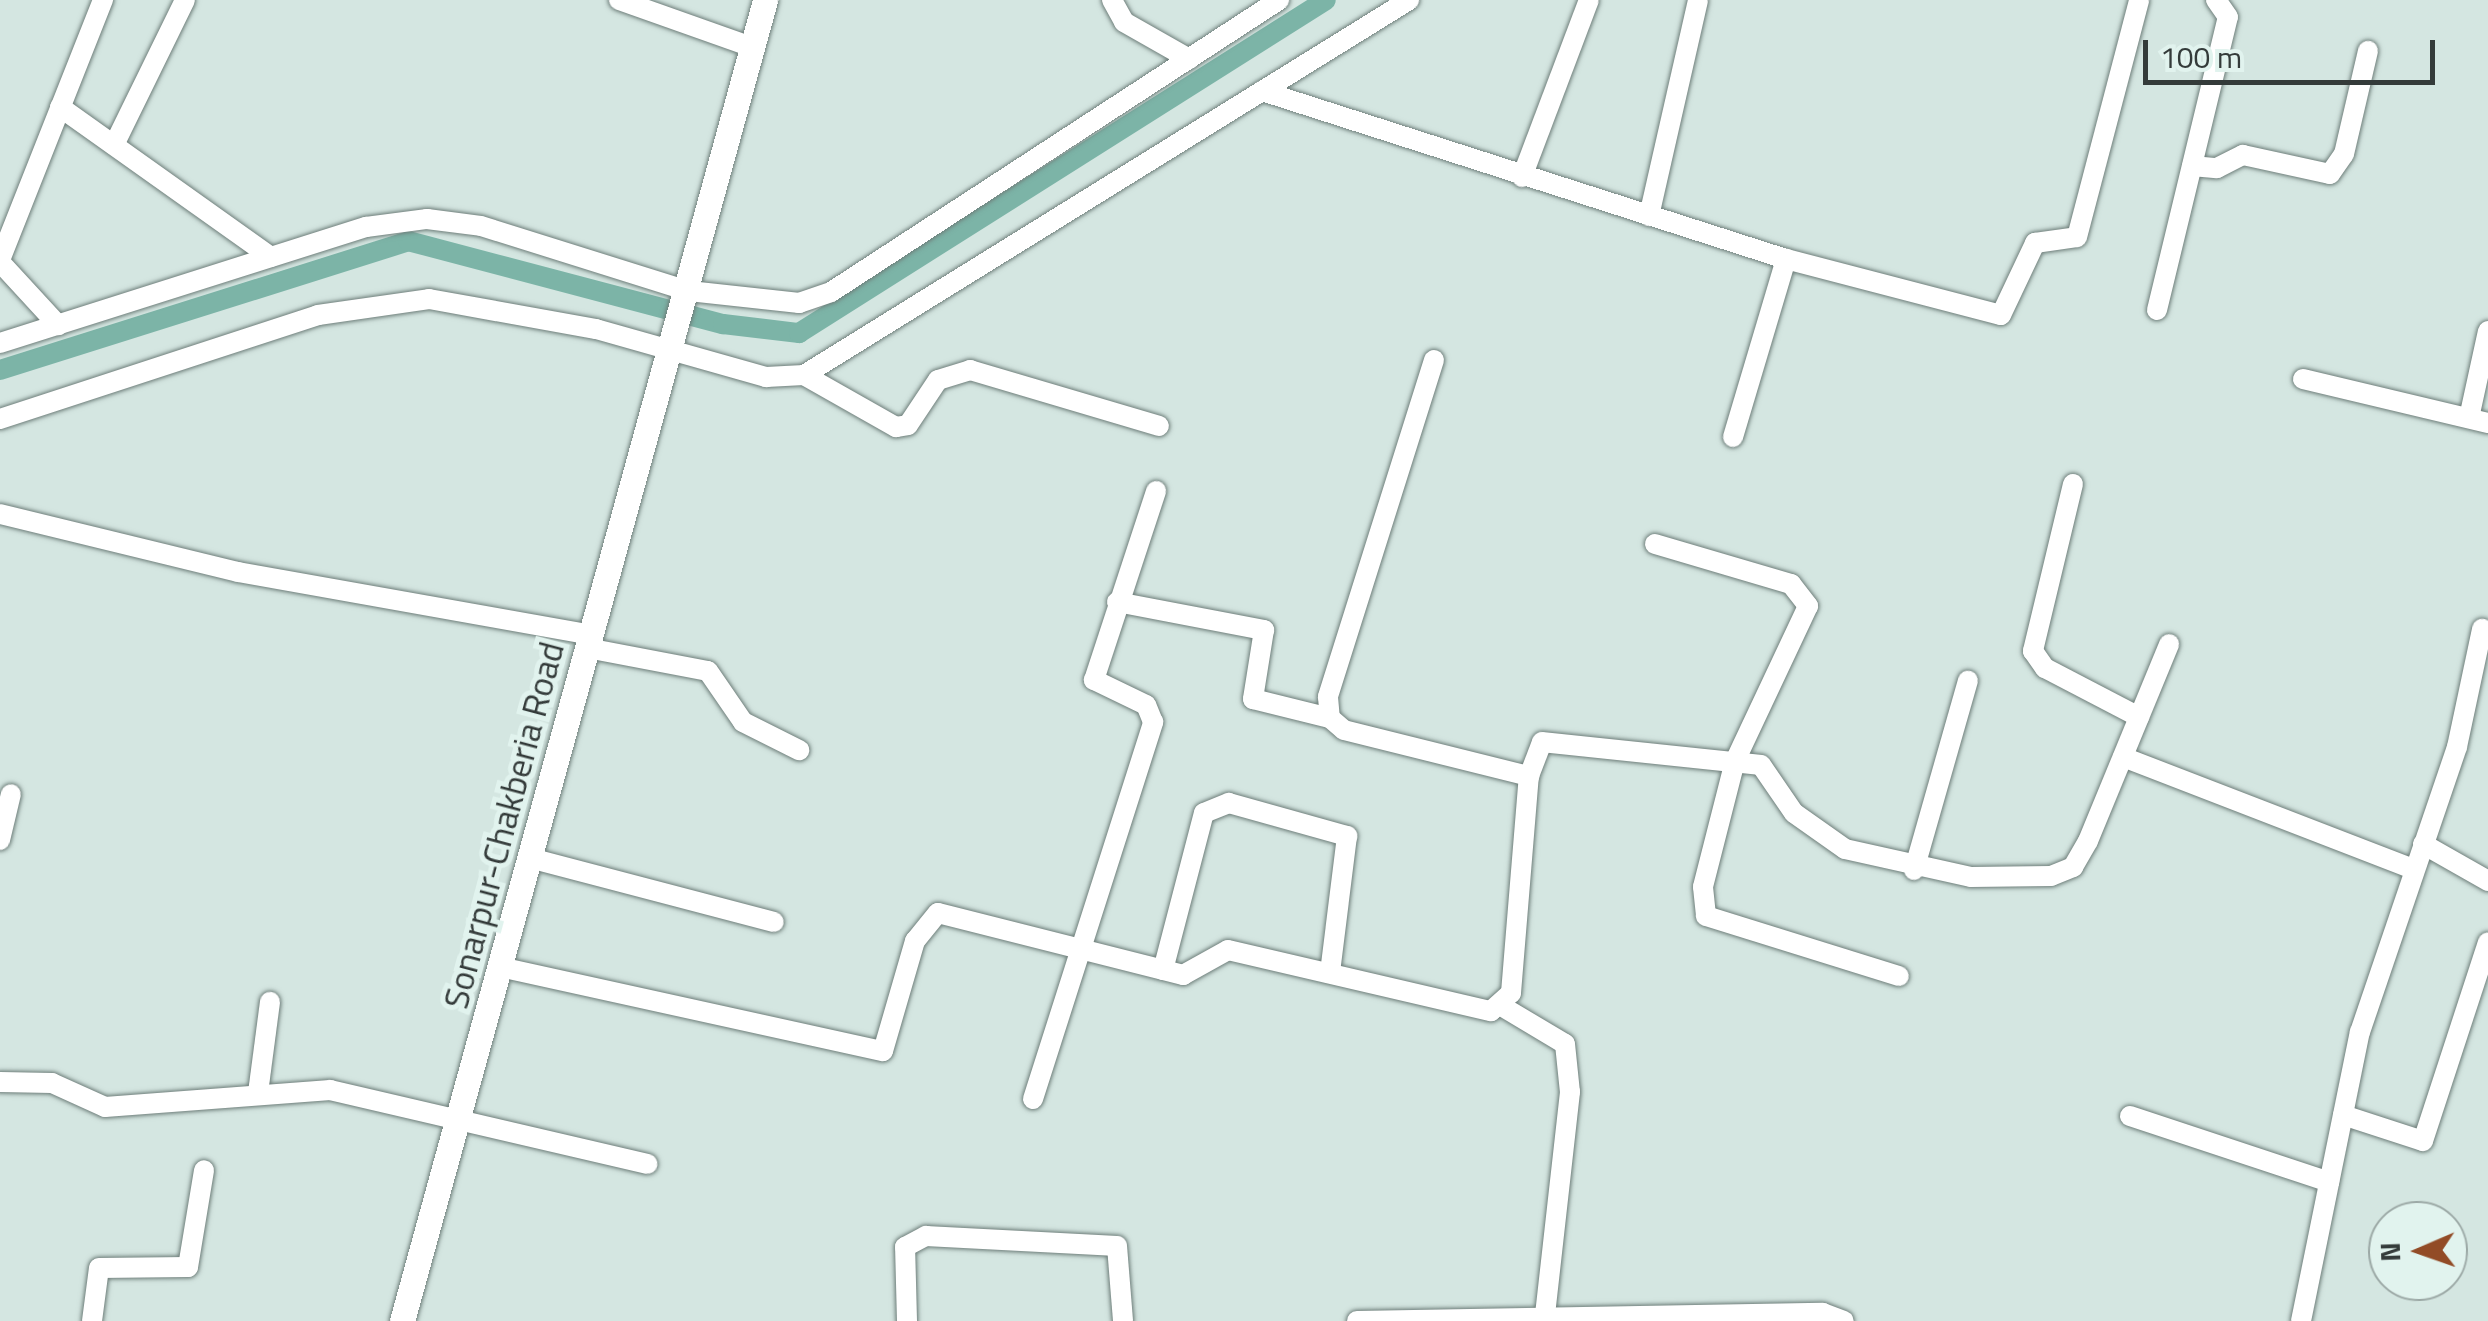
<!DOCTYPE html>
<html>
<head>
<meta charset="utf-8">
<style>
	body { margin:0 }
	#map { position:relative; width:2488px; height:1321px; overflow:hidden; background:#d4e6e1; font-family:"Titillium Web",sans-serif }
	div>[style] { position:absolute }
	[style*='--x'] { left:calc(var(--x)*1px); top:calc(var(--y)*1px); width:calc(var(--w)*1px); rotate:calc(var(--a)*1deg) }
	.canal>* { height:20px; margin:-10px; padding:0 10px; transform-origin:10px; border-radius:10px; background:#7cb4a7 }
	.roads { filter:drop-shadow(0 0 2px #6e7e7a) drop-shadow(0 0 2px #6e7e7a) }
	.minor>* { height:20px; margin:-10px; padding:0 10px; transform-origin:10px; border-radius:10px; background:#fff }
	.major>* { height:25px; margin:-12.5px; padding:0 12.5px; transform-origin:12.5px; border-radius:12.5px; background:#fff }
	span { translate:-50% -50%; white-space:nowrap; text-align:center; line-height:1.15; -webkit-text-stroke:10px #e1f3ee; paint-order:stroke }
	.street-label { font-size:35px; color:#343b3a }
	.north { position:absolute; left:2368px; top:1201px; width:100px; height:100px; box-sizing:border-box; background:#e1f3ee; border:2px solid #9ca9a6; border-radius:50%; rotate:268deg; font-size:28px; font-weight:700; line-height:40px; text-align:center; color:#343b3a }
	.north::after { content:''; display:block; margin:auto; width:35px; height:45px; background:#924b26; clip-path:polygon(50% 0,100% 100%,50% 72%,0 100%) }
	.scale { position:absolute; left:2143px; top:40px; width:292px; height:45px; box-sizing:border-box; border:5px solid #343b3a; border-top:0; padding-left:12px; font-size:30px; line-height:35px; white-space:nowrap; color:#343b3a; -webkit-text-stroke:8px #e1f3ee; paint-order:stroke }
</style>
</head>
<body>
<div id="map">
	<div class="canal">
		<i style="--x:0;--y:370;--w:428;--a:-17.5"></i>
		<i style="--x:408;--y:241;--w:326;--a:14.8"></i>
		<i style="--x:723;--y:324;--w:77;--a:6.8"></i>
		<i style="--x:799;--y:333;--w:623;--a:-32.29"></i>
	</div>
	<div class="roads">
		<div class="minor">
			<i style="--x:619;--y:0;--w:141;--a:19.5"></i>
			<i style="--x:1112;--y:0;--w:25;--a:61"></i>
			<i style="--x:1124;--y:22;--w:75;--a:29.6"></i>
			<i style="--x:1262;--y:91;--w:550;--a:17.78"></i>
			<i style="--x:1786;--y:259;--w:222;--a:14.6"></i>
			<i style="--x:2001;--y:315;--w:80;--a:-64.7"></i>
			<i style="--x:2035;--y:243;--w:42;--a:-8.1"></i>
			<i style="--x:2077;--y:237;--w:245;--a:-75.3"></i>
			<i style="--x:60;--y:107;--w:259;--a:35.4"></i>
			<i style="--x:114;--y:145;--w:161;--a:-63.9"></i>
			<i style="--x:2192;--y:166;--w:25;--a:5"></i>
			<i style="--x:2217;--y:168;--w:29;--a:-27"></i>
			<i style="--x:2243;--y:155;--w:89;--a:12.3"></i>
			<i style="--x:2330;--y:174;--w:24;--a:-55"></i>
			<i style="--x:2344;--y:154;--w:106;--a:-76.9"></i>
			<i style="--x:1522;--y:177;--w:189;--a:-69.3"></i>
			<i style="--x:1649;--y:216;--w:221;--a:-77.2"></i>
			<i style="--x:0;--y:260;--w:280;--a:-68.4"></i>
			<i style="--x:0;--y:262;--w:86;--a:47.4"></i>
			<i style="--x:2157;--y:310;--w:301;--a:-76.4"></i>
			<i style="--x:2228;--y:17;--w:21;--a:-125"></i>
			<i style="--x:0;--y:343;--w:384;--a:-17.6"></i>
			<i style="--x:366;--y:227;--w:62;--a:-7.5"></i>
			<i style="--x:427;--y:219;--w:54;--a:7.4"></i>
			<i style="--x:481;--y:226;--w:218;--a:17.4"></i>
			<i style="--x:689;--y:291;--w:111;--a:6.2"></i>
			<i style="--x:799;--y:303;--w:34;--a:-19"></i>
			<i style="--x:831;--y:292;--w:535;--a:-33.1"></i>
			<i style="--x:1434;--y:360;--w:353;--a:107.5"></i>
			<i style="--x:1328;--y:697;--w:21;--a:85"></i>
			<i style="--x:1330;--y:718;--w:18;--a:41"></i>
			<i style="--x:1344;--y:730;--w:191;--a:14"></i>
			<i style="--x:804;--y:375;--w:106;--a:29.5"></i>
			<i style="--x:896;--y:427;--w:12;--a:-9"></i>
			<i style="--x:908;--y:425;--w:54;--a:-56.3"></i>
			<i style="--x:938;--y:380;--w:34;--a:-17"></i>
			<i style="--x:970;--y:370;--w:197;--a:16.5"></i>
			<i style="--x:2303;--y:379;--w:190;--a:13.4"></i>
			<i style="--x:2469;--y:418;--w:89;--a:-77.7"></i>
			<i style="--x:0;--y:419;--w:335;--a:-18.1"></i>
			<i style="--x:318;--y:315;--w:112;--a:-8.2"></i>
			<i style="--x:429;--y:299;--w:170;--a:10.2"></i>
			<i style="--x:596;--y:329;--w:177;--a:15.8"></i>
			<i style="--x:766;--y:377;--w:38;--a:-3"></i>
			<i style="--x:804;--y:375;--w:712;--a:-31.79"></i>
			<i style="--x:1733;--y:437;--w:186;--a:-73.4"></i>
			<i style="--x:2073;--y:484;--w:172;--a:103.5"></i>
			<i style="--x:2033;--y:651;--w:21;--a:55"></i>
			<i style="--x:2045;--y:668;--w:106;--a:27.5"></i>
			<i style="--x:0;--y:514;--w:245;--a:13.7"></i>
			<i style="--x:238;--y:572;--w:359;--a:10.1"></i>
			<i style="--x:1655;--y:544;--w:142;--a:16.4"></i>
			<i style="--x:1791;--y:584;--w:28;--a:52"></i>
			<i style="--x:1808;--y:606;--w:171;--a:115.2"></i>
			<i style="--x:1735;--y:761;--w:130;--a:104.3"></i>
			<i style="--x:1703;--y:887;--w:29;--a:84"></i>
			<i style="--x:1706;--y:916;--w:202;--a:17.3"></i>
			<i style="--x:1117;--y:602;--w:150;--a:10.8"></i>
			<i style="--x:1264;--y:630;--w:70;--a:99.1"></i>
			<i style="--x:1253;--y:699;--w:79;--a:13.9"></i>
			<i style="--x:587;--y:648;--w:123;--a:10.8"></i>
			<i style="--x:708;--y:671;--w:62;--a:55.5"></i>
			<i style="--x:743;--y:722;--w:63;--a:26.6"></i>
			<i style="--x:2123;--y:757;--w:312;--a:21.1"></i>
			<i style="--x:0;--y:840;--w:47;--a:-76.6"></i>
			<i style="--x:2423;--y:844;--w:75;--a:29.6"></i>
			<i style="--x:530;--y:858;--w:252;--a:14.7"></i>
			<i style="--x:1914;--y:870;--w:197;--a:-74.1"></i>
			<i style="--x:500;--y:967;--w:392;--a:12.4"></i>
			<i style="--x:883;--y:1051;--w:115;--a:-73.8"></i>
			<i style="--x:915;--y:941;--w:36;--a:-51"></i>
			<i style="--x:938;--y:913;--w:253;--a:14.2"></i>
			<i style="--x:1183;--y:975;--w:51;--a:-29.1"></i>
			<i style="--x:1228;--y:950;--w:270;--a:13.1"></i>
			<i style="--x:1491;--y:1011;--w:27;--a:-42"></i>
			<i style="--x:1511;--y:993;--w:218;--a:-85.3"></i>
			<i style="--x:1529;--y:776;--w:36;--a:-69"></i>
			<i style="--x:1542;--y:742;--w:220;--a:6"></i>
			<i style="--x:1761;--y:765;--w:58;--a:55.5"></i>
			<i style="--x:1794;--y:813;--w:62;--a:35.2"></i>
			<i style="--x:1845;--y:849;--w:129;--a:12.5"></i>
			<i style="--x:1971;--y:877;--w:80;--a:-0.7"></i>
			<i style="--x:2051;--y:876;--w:24;--a:-22"></i>
			<i style="--x:2073;--y:867;--w:30;--a:-60"></i>
			<i style="--x:2088;--y:841;--w:213;--a:-67.6"></i>
			<i style="--x:1163;--y:970;--w:162;--a:-75.4"></i>
			<i style="--x:1204;--y:813;--w:27;--a:-22"></i>
			<i style="--x:1229;--y:803;--w:123;--a:15.6"></i>
			<i style="--x:1347;--y:836;--w:138;--a:97.1"></i>
			<i style="--x:1503;--y:1007;--w:72;--a:30.8"></i>
			<i style="--x:1565;--y:1044;--w:48;--a:84.1"></i>
			<i style="--x:1570;--y:1092;--w:225;--a:96.4"></i>
			<i style="--x:0;--y:1082;--w:52;--a:1.1"></i>
			<i style="--x:52;--y:1083;--w:58;--a:24.4"></i>
			<i style="--x:105;--y:1107;--w:226;--a:-4.3"></i>
			<i style="--x:330;--y:1090;--w:326;--a:13.1"></i>
			<i style="--x:258;--y:1093;--w:92;--a:-82.5"></i>
			<i style="--x:1033;--y:1099;--w:396;--a:-72.3"></i>
			<i style="--x:1153;--y:722;--w:18;--a:-112"></i>
			<i style="--x:1146;--y:705;--w:58;--a:-154.3"></i>
			<i style="--x:1094;--y:680;--w:199;--a:-71.8"></i>
			<i style="--x:2343;--y:1115;--w:84;--a:18"></i>
			<i style="--x:2423;--y:1141;--w:209;--a:-71.9"></i>
			<i style="--x:2130;--y:1116;--w:210;--a:18.3"></i>
			<i style="--x:92;--y:1321;--w:53;--a:-82.5"></i>
			<i style="--x:99;--y:1268;--w:89;--a:-0.6"></i>
			<i style="--x:188;--y:1267;--w:98;--a:-80.6"></i>
			<i style="--x:907;--y:1321;--w:74;--a:-91.5"></i>
			<i style="--x:905;--y:1247;--w:24;--a:-28"></i>
			<i style="--x:926;--y:1236;--w:191;--a:3"></i>
			<i style="--x:1117;--y:1246;--w:75;--a:85.4"></i>
			<i style="--x:1357;--y:1321;--w:466;--a:-1"></i>
			<i style="--x:1823;--y:1313;--w:22;--a:21"></i>
			<i style="--x:2301;--y:1321;--w:295;--a:-78.5"></i>
			<i style="--x:2360;--y:1032;--w:301;--a:-71.2"></i>
			<i style="--x:2457;--y:747;--w:121;--a:-78"></i>
		</div>
		<div class="major">
			<i style="--x:402;--y:1321;--w:1370;--a:-74.63"></i>
		</div>
	</div>
	<div class="street-label">
		<span style="left:503px;top:825px;rotate:-75deg">Sonarpur-Chakberia Road</span>
	</div>
	<div class="north">N</div>
	<div class="scale">100 m</div>
</div>
</body>
</html>
